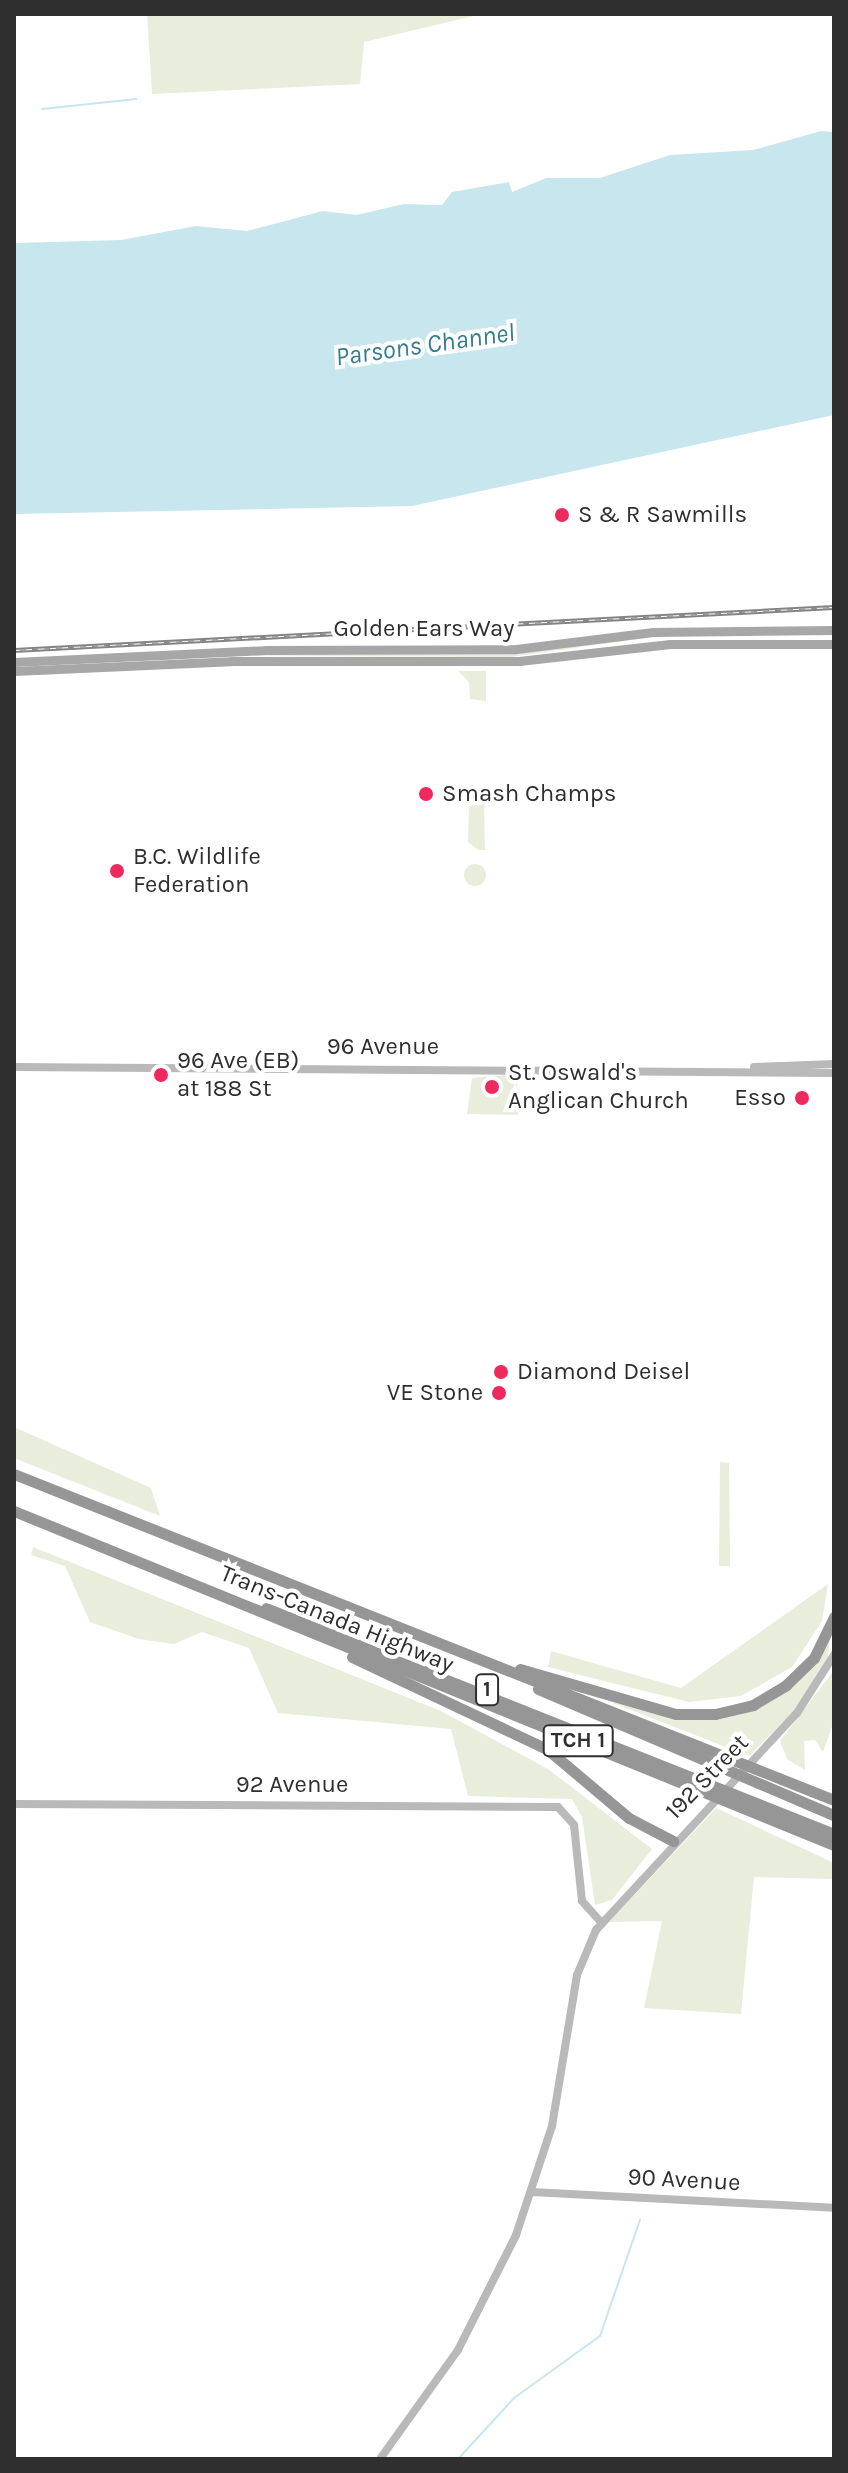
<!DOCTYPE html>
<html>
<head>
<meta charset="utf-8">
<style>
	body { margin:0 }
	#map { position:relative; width:848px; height:2473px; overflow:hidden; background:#fff; font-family:Karla,sans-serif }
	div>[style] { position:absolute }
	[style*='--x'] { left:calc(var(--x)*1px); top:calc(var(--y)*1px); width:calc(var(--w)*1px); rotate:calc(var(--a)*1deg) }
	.green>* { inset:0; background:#e8eddc }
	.round { border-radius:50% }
	.water>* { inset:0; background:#c7e6ee }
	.stream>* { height:2px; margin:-1px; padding:0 1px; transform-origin:1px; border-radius:1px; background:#c7e6ee }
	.secondary>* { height:8px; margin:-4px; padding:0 4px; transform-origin:4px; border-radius:4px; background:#b9b9b9 }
	.primary>* { height:9px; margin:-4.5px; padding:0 4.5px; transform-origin:4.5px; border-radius:4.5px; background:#a7a7a7 }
	.highway>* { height:11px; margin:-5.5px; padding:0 5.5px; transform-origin:5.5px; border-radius:5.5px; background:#969696 }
	.rail>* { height:5px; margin-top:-2.5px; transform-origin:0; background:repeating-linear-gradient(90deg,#fff 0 6px,#848484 0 12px); box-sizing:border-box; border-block:2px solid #848484 }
	.dots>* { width:22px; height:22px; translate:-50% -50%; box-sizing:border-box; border:4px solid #fff; border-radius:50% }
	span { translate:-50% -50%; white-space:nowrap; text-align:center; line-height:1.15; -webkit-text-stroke:8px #fff; paint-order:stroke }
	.shield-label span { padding:2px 6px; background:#fff; border:2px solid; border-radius:6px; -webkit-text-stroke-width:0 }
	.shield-label { font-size:22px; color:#2f2f2f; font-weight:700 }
	.poi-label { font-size:24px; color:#2f2f2f }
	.left { translate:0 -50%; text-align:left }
	.right { translate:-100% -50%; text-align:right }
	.street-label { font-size:24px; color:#2f2f2f }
	.water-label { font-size:26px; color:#377d8e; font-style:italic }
	.frame { position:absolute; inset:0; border:16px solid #2f2f2f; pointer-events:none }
</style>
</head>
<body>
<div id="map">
	<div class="green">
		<i style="clip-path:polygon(147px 14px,482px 14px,364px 42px,360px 84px,152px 94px)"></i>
		<i style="clip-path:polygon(667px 635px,510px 657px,233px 656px,518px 653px)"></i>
		<i style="clip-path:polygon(458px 671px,486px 671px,486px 701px,470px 699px,469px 682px)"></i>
		<i style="clip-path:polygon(484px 803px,485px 850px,478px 850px,468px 842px,469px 806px)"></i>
		<i class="round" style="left:464px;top:864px;width:22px;height:22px"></i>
		<i style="clip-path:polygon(517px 1074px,518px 1115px,467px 1114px,472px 1078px)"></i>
		<i style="clip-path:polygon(14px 1427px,151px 1488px,160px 1516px,14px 1458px)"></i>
		<i style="clip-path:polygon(720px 1462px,729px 1463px,730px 1566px,719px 1566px)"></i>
		<i style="clip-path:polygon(33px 1547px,441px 1711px,548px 1769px,652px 1849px,612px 1900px,595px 1905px,582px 1817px,572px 1799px,468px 1796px,451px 1729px,278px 1713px,249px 1648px,202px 1632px,174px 1644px,139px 1639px,90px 1622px,65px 1566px,31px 1555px)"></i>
		<i style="clip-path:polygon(828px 1584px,822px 1621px,792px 1667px,741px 1696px,689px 1702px,548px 1667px,551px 1651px,681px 1688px)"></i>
		<i style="clip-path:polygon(830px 1634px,828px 1660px,795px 1710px,749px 1756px,608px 1701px,675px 1717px,761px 1705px)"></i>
		<i style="clip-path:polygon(834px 1670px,834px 1721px,823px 1752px,815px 1740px,804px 1741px,805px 1770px,787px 1759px,780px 1741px)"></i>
		<i style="clip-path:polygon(716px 1808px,834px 1863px,834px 1879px,754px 1877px,741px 2014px,644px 2008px,662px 1921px,609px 1922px)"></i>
	</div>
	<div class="water">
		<i style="clip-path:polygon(821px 131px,834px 132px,834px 415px,412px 506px,14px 514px,14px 243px,121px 240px,196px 226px,247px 231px,323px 211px,356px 215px,404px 204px,442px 205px,452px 192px,509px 182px,512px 192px,546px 178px,600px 178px,670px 155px,753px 150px)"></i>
	</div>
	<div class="stream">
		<i style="--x:42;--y:109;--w:95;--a:-6.1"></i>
		<i style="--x:458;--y:2459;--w:83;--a:-47.4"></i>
		<i style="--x:514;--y:2398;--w:106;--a:-35.8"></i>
		<i style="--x:600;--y:2336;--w:123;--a:-71"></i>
	</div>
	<div class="secondary">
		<i style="--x:14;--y:1067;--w:820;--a:0.42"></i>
		<i style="--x:754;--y:1067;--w:80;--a:-2.1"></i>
		<i style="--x:14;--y:1804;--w:544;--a:0.32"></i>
		<i style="--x:558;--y:1807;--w:24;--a:48"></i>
		<i style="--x:574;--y:1825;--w:76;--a:84"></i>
		<i style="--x:582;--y:1901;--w:28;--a:48"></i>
		<i style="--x:532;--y:2192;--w:302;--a:3"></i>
		<i style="--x:380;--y:2459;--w:134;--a:-54.4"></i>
		<i style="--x:458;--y:2350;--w:129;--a:-63.2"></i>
		<i style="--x:516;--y:2235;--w:115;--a:-71.7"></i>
		<i style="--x:552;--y:2126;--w:153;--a:-80.6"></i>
		<i style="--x:577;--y:1975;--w:49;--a:-67.1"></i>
		<i style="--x:596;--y:1930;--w:296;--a:-47.2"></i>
		<i style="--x:797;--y:1713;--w:69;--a:-57.5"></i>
	</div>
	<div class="primary">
		<i style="--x:14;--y:662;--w:252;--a:-2.7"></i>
		<i style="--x:266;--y:650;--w:250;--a:-0.2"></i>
		<i style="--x:516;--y:649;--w:138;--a:-7.1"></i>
		<i style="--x:653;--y:632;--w:181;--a:-0.6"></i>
		<i style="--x:14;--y:671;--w:217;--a:-2.6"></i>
		<i style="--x:231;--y:661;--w:288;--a:0"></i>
		<i style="--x:519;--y:661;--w:152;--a:-6.4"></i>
		<i style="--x:670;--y:644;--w:164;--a:0"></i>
	</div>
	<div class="highway">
		<i style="--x:14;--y:1474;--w:882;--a:21.68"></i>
		<i style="--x:14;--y:1511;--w:885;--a:22.16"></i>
		<i style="--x:266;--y:1608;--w:611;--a:21.7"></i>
		<i style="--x:352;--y:1657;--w:216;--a:25.3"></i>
		<i style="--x:547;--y:1749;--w:107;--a:40.1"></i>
		<i style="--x:629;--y:1818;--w:50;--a:27.6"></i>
		<i style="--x:520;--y:1669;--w:162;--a:16.1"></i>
		<i style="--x:676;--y:1714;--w:39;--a:0"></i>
		<i style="--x:715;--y:1714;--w:39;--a:-13"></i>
		<i style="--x:753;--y:1705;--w:39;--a:-31"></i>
		<i style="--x:786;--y:1685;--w:39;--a:-44"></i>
		<i style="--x:814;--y:1658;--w:46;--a:-64"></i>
		<i style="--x:538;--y:1689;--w:322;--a:23.1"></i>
	</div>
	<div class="rail">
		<i style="--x:14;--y:650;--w:821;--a:-3"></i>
	</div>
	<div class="dots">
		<i style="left:562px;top:515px;background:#ee295e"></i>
		<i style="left:426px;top:794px;background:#ee295e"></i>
		<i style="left:117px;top:871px;background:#ee295e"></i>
		<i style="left:161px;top:1075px;background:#ee295e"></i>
		<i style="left:492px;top:1087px;background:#ee295e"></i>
		<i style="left:802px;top:1098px;background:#ee295e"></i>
		<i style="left:501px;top:1372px;background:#ee295e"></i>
		<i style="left:499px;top:1393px;background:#ee295e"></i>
	</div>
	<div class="shield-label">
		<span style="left:487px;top:1690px">1</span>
		<span style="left:578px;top:1741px">TCH 1</span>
	</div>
	<div class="poi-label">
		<span class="left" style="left:578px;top:515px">S &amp; R Sawmills</span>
		<span class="left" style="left:442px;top:794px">Smash Champs</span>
		<span class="left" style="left:133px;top:871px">B.C. Wildlife<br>Federation</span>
		<span class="left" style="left:177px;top:1075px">96 Ave (EB)<br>at 188 St</span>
		<span class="left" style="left:508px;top:1087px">St. Oswald's<br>Anglican Church</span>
		<span class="right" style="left:786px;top:1098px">Esso</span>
		<span class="left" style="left:517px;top:1372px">Diamond Deisel</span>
		<span class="right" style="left:483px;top:1393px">VE Stone</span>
	</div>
	<div class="street-label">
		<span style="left:424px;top:629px">Golden Ears Way</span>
		<span style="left:383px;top:1047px">96 Avenue</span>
		<span style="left:337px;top:1619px;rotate:22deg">Trans-Canada Highway</span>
		<span style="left:707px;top:1777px;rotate:-46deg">192 Street</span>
		<span style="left:292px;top:1785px">92 Avenue</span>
		<span style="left:684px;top:2180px;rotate:3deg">90 Avenue</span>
	</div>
	<div class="water-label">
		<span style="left:425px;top:345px;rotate:-8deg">Parsons Channel</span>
	</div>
	<div class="frame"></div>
</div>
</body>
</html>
